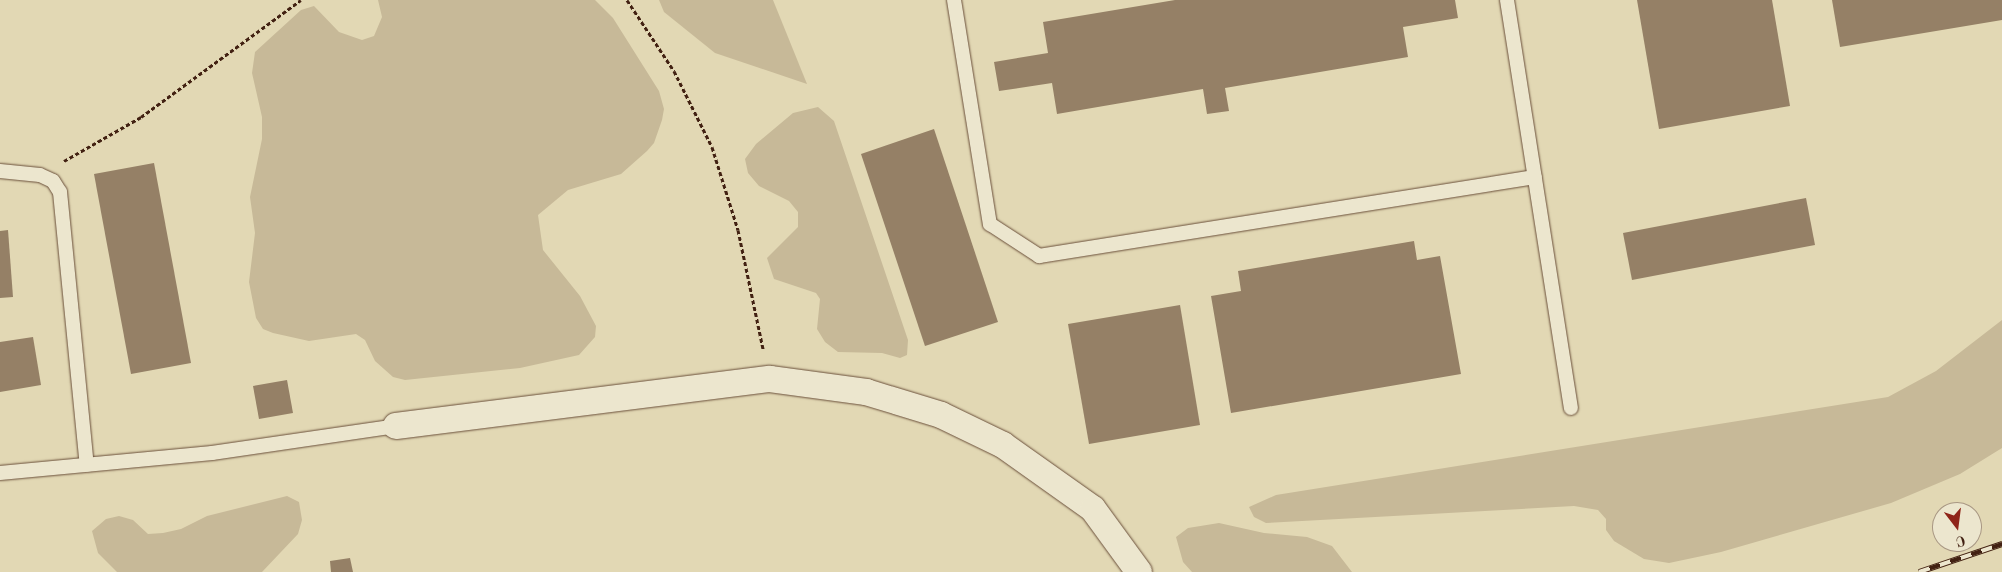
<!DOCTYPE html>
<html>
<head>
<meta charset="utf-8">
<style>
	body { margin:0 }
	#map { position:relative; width:2002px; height:572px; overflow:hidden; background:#e2d8b4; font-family:"Old Standard TT",serif }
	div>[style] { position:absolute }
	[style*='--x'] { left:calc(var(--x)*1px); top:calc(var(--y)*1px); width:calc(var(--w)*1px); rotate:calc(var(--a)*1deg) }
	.green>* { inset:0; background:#c7b998 }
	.building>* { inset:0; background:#958066 }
	.path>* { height:3px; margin-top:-1.5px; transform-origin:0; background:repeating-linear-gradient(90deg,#422112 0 4px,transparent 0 6.5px) }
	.roads { filter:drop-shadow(0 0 1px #6a4f3a) drop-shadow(0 0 1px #6a4f3a) }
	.service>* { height:14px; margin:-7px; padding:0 7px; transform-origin:7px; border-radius:7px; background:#ece6ce }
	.minor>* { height:26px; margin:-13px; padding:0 13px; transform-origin:13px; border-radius:13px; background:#ece6ce }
	.rail>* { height:5.5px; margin-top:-2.75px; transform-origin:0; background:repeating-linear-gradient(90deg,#ece6ce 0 11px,#422112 0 22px); box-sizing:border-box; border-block:1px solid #422112 }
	span { translate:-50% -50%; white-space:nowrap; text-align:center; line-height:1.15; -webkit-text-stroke:5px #ece6ce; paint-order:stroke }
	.north { position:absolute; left:1932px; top:502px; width:50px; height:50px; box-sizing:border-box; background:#ece6ce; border:1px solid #a89783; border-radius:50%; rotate:165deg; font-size:14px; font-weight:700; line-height:20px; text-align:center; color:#422112 }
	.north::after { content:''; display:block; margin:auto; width:18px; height:22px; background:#8f2418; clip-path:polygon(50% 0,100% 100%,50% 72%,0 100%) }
</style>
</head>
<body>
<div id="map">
	<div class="green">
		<i style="clip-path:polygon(378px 0,595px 0,613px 18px,659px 91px,664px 109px,662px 120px,654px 143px,647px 151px,621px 174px,568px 190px,538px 215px,543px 250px,580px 296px,596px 326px,595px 337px,579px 355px,520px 368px,405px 380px,393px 377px,375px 361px,365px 340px,356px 334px,309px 341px,273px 333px,263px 329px,256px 318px,249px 282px,255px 233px,250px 197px,262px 139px,262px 117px,252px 73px,255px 52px,301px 10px,314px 6px,339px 32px,362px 40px,374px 36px,382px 17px)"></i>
		<i style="clip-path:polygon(659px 0,773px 0,807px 84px,715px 53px,664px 12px)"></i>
		<i style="clip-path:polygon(818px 107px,834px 121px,908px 340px,907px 355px,900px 358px,882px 353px,838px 352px,825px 342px,817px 329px,820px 299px,816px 293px,774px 279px,767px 258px,798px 227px,798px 212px,789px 201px,759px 186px,748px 173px,745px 159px,756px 144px,793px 113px)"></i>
		<i style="clip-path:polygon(2002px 320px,2002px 448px,1960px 474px,1891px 503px,1721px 552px,1669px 563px,1644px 559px,1614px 541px,1606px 530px,1606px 519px,1598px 510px,1574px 506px,1266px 523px,1254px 517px,1249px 507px,1276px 495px,1888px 397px,1936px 371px)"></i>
		<i style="clip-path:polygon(287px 496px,299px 502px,302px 520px,298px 534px,262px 572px,117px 572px,98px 553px,92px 531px,106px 519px,119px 516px,133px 520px,148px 534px,163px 533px,181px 529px,207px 516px)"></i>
		<i style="clip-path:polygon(1219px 523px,1264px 533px,1307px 537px,1332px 546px,1352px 572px,1192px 572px,1183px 562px,1176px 537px,1188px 528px)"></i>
	</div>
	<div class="building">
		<i style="clip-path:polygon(1175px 0,1455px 0,1458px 18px,1403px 27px,1408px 57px,1225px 88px,1229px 111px,1207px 114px,1203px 89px,1057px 114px,1052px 83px,999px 91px,994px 62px,1048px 53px,1043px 22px)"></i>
		<i style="clip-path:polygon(1637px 0,1772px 0,1790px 106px,1659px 129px)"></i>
		<i style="clip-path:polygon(1832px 0,2002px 0,2002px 20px,1840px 47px)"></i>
		<i style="clip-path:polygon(934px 129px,998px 322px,925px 346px,861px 154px)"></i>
		<i style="clip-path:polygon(154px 163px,191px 363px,131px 374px,94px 174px)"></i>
		<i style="clip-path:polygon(1806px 198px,1815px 245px,1632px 280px,1623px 233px)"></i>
		<i style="clip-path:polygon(8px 230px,13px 297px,0 298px,0 231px)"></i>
		<i style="clip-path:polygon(1414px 241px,1417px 260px,1440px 256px,1461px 374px,1231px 413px,1211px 296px,1241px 291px,1238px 271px)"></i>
		<i style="clip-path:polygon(1180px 305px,1200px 425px,1089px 444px,1068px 324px)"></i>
		<i style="clip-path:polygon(33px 337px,41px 385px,0 392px,0 342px)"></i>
		<i style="clip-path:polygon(287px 380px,293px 413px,259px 419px,253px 386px)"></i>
		<i style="clip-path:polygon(350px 558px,353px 572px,331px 572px,330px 561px)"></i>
	</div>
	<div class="path">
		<i style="--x:627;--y:0;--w:85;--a:56.5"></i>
		<i style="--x:674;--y:71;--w:85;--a:63.4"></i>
		<i style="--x:712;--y:147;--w:87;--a:72.6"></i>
		<i style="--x:738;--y:230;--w:122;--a:78.1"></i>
		<i style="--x:64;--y:161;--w:89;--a:-29.7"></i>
		<i style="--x:141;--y:117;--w:198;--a:-36.2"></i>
	</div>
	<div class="roads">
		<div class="service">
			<i style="--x:954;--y:0;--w:227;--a:80.9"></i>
			<i style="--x:990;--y:224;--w:59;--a:33.1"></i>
			<i style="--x:1039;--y:256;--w:502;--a:-9.05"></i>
			<i style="--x:1507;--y:0;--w:413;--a:81.1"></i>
			<i style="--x:0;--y:171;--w:40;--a:5.7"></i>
			<i style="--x:40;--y:175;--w:14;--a:25"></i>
			<i style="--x:53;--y:181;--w:13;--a:58"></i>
			<i style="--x:60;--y:192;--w:274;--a:84.4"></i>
			<i style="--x:0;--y:473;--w:213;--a:-5.4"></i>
			<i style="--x:212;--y:453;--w:186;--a:-8.3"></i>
		</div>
		<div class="minor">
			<i style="--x:396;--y:426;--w:377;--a:-7.2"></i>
			<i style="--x:770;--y:379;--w:97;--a:7.7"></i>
			<i style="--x:866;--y:392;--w:78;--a:17"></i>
			<i style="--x:941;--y:415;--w:69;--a:25.8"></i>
			<i style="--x:1003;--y:445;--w:110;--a:35.4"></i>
			<i style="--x:1093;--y:509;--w:78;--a:53.9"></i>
		</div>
	</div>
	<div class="rail">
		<i style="--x:1919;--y:572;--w:88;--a:-18.6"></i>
	</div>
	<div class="north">С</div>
</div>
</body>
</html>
